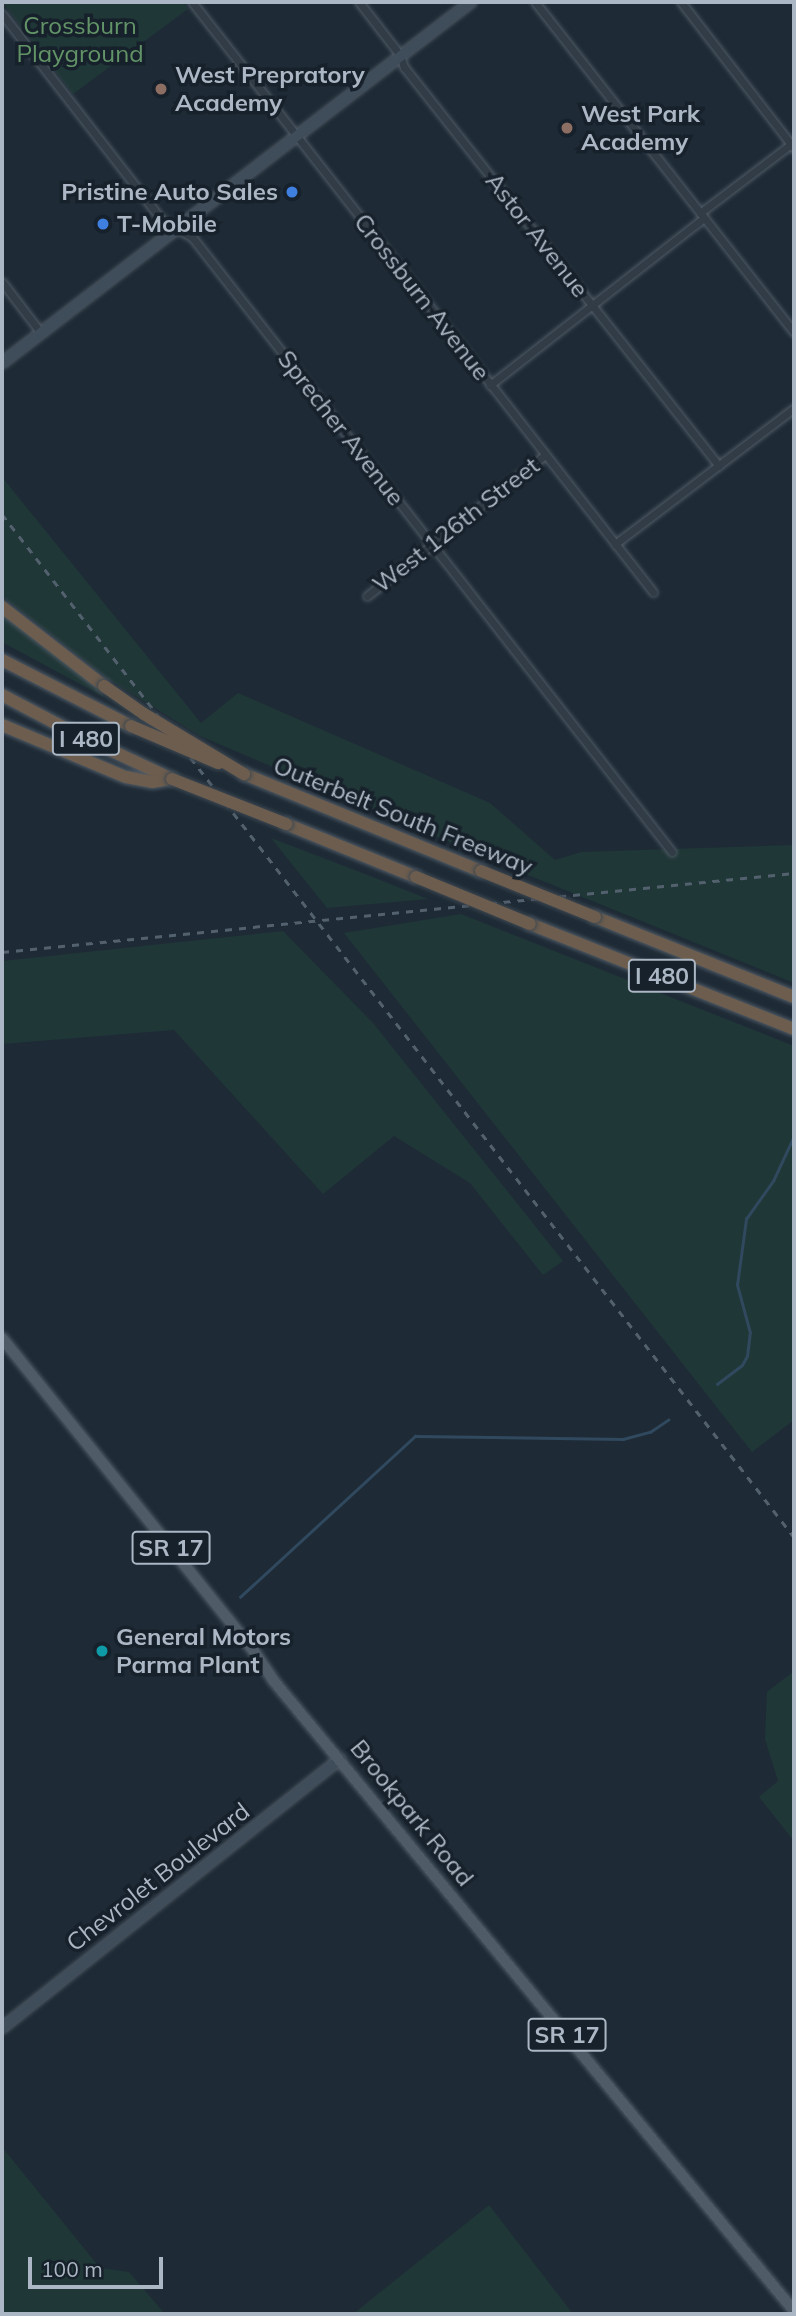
<!DOCTYPE html>
<html>
<head>
<meta charset="utf-8">
<style>
	body { margin:0 }
	#map { position:relative; width:796px; height:2316px; overflow:hidden; background:#1e2b36; font-family:Mulish,sans-serif }
	div>[style] { position:absolute }
	[style*='--x'] { left:calc(var(--x)*1px); top:calc(var(--y)*1px); width:calc(var(--w)*1px); rotate:calc(var(--a)*1deg) }
	.green>* { inset:0; background:#203737 }
	.stream>* { height:2.5px; margin:-1.25px; padding:0 1.25px; transform-origin:1.25px; border-radius:1.25px; background:#30495e }
	.roads { filter:drop-shadow(0 0 2px #4f5a65) drop-shadow(0 0 2px #4f5a65) }
	.minor>* { height:7px; margin:-3.5px; padding:0 3.5px; transform-origin:3.5px; border-radius:3.5px; background:#313c46 }
	.secondary>* { height:10px; margin:-5px; padding:0 5px; transform-origin:5px; border-radius:5px; background:#3f4c5a }
	.primary>* { height:10px; margin:-5px; padding:0 5px; transform-origin:5px; border-radius:5px; background:#4f5c67 }
	.motorway>* { height:12px; margin:-6px; padding:0 6px; transform-origin:6px; border-radius:6px; background:#6d5d4e }
	.rail>* { height:2.5px; margin-top:-1.25px; transform-origin:0; background:repeating-linear-gradient(90deg,#53616e 0 7px,transparent 0 14px) }
	.bridges { filter:drop-shadow(0 0 2px #3c4751) drop-shadow(0 0 2px #3c4751) }
	.motorway-bridge>* { height:12px; margin:-6px; padding:0 6px; transform-origin:6px; border-radius:6px; background:#6d5d4e }
	.dots>* { width:19px; height:19px; translate:-50% -50%; box-sizing:border-box; border:4px solid #17212b; border-radius:50% }
	span { translate:-50% -50%; white-space:nowrap; text-align:center; line-height:1.15; -webkit-text-stroke:7px #17212b; paint-order:stroke }
	.shield-label span { padding:2px 5px; background:#17212b; border:2px solid; border-radius:5px; -webkit-text-stroke-width:0 }
	.shield-label { font-size:23px; color:#abb7c4; font-weight:700 }
	.park-label { font-size:24px; color:#629468 }
	.poi-label { font-size:24px; color:#abb7c4; font-weight:700 }
	.left { translate:0 -50%; text-align:left }
	.right { translate:-100% -50%; text-align:right }
	.street-label { font-size:24px; color:#abb7c4 }
	.frame { position:absolute; inset:0; border:4px solid #abb7c4; pointer-events:none }
	.scale { position:absolute; left:28px; top:2257px; width:135px; height:32px; box-sizing:border-box; border:4px solid #abb7c4; border-top:0; padding-left:9px; font-size:21px; line-height:24px; white-space:nowrap; color:#abb7c4; -webkit-text-stroke:5px #17212b; paint-order:stroke }
</style>
</head>
<body>
<div id="map">
	<div class="green">
		<i style="clip-path:polygon(2px 2px,183px 2px,188px 9px,73px 94px)"></i>
		<i style="clip-path:polygon(2px 477px,201px 723px,238px 693px,490px 803px,555px 860px,581px 852px,794px 845px,794px 983px,513px 869px,200px 736px,108px 679px,2px 596px)"></i>
		<i style="clip-path:polygon(2px 612px,100px 689px,104px 697px,2px 642px)"></i>
		<i style="clip-path:polygon(271px 838px,365px 874px,428px 899px,327px 908px)"></i>
		<i style="clip-path:polygon(461px 914px,794px 1046px,794px 1420px,752px 1452px,344px 933px)"></i>
		<i style="clip-path:polygon(283px 931px,373px 1023px,563px 1261px,543px 1275px,470px 1183px,394px 1136px,323px 1194px,174px 1030px,2px 1044px,2px 961px)"></i>
		<i style="clip-path:polygon(794px 1671px,794px 1841px,759px 1797px,778px 1781px,765px 1739px,767px 1692px)"></i>
		<i style="clip-path:polygon(2px 2147px,100px 2268px,129px 2272px,165px 2314px,2px 2314px)"></i>
		<i style="clip-path:polygon(489px 2205px,573px 2314px,353px 2314px)"></i>
	</div>
	<div class="stream">
		<i style="--x:717;--y:1384;--w:31;--a:-37"></i>
		<i style="--x:742;--y:1365;--w:10;--a:-61"></i>
		<i style="--x:747;--y:1356;--w:23;--a:-83"></i>
		<i style="--x:750;--y:1333;--w:50;--a:-105.2"></i>
		<i style="--x:737;--y:1285;--w:67;--a:-82.2"></i>
		<i style="--x:746;--y:1219;--w:47;--a:-54.6"></i>
		<i style="--x:773;--y:1181;--w:50;--a:-65"></i>
		<i style="--x:240;--y:1597;--w:238;--a:-42.6"></i>
		<i style="--x:415;--y:1436;--w:208;--a:0.8"></i>
		<i style="--x:623;--y:1439;--w:28;--a:-15"></i>
		<i style="--x:650;--y:1432;--w:22;--a:-34"></i>
	</div>
	<div class="roads">
		<div class="minor">
			<i style="--x:192;--y:2;--w:749;--a:52"></i>
			<i style="--x:359;--y:2;--w:67;--a:52.3"></i>
			<i style="--x:400;--y:55;--w:13;--a:72"></i>
			<i style="--x:404;--y:67;--w:508;--a:51.71"></i>
			<i style="--x:535;--y:2;--w:420;--a:51.9"></i>
			<i style="--x:681;--y:2;--w:185;--a:52.3"></i>
			<i style="--x:2;--y:14;--w:261;--a:52.2"></i>
			<i style="--x:162;--y:220;--w:34;--a:30"></i>
			<i style="--x:192;--y:237;--w:780;--a:52.03"></i>
			<i style="--x:700;--y:213;--w:118;--a:-37.1"></i>
			<i style="--x:2;--y:282;--w:64;--a:52.6"></i>
			<i style="--x:490;--y:385;--w:271;--a:-38"></i>
			<i style="--x:615;--y:544;--w:225;--a:-37.2"></i>
			<i style="--x:367;--y:596;--w:227;--a:-38.4"></i>
		</div>
		<div class="secondary">
			<i style="--x:2;--y:363;--w:592;--a:-37.59"></i>
			<i style="--x:2;--y:2028;--w:432;--a:-38.5"></i>
		</div>
		<div class="primary">
			<i style="--x:2;--y:1338;--w:400;--a:51.2"></i>
			<i style="--x:253;--y:1650;--w:36;--a:56"></i>
			<i style="--x:273;--y:1680;--w:818;--a:50.45"></i>
		</div>
		<div class="motorway">
			<i style="--x:2;--y:607;--w:129;--a:37.8"></i>
			<i style="--x:2;--y:660;--w:145;--a:27.1"></i>
			<i style="--x:2;--y:695;--w:86;--a:27.8"></i>
			<i style="--x:78;--y:735;--w:104;--a:25.1"></i>
			<i style="--x:2;--y:725;--w:134;--a:22.8"></i>
			<i style="--x:126;--y:777;--w:26;--a:11"></i>
			<i style="--x:152;--y:782;--w:20;--a:-9"></i>
			<i style="--x:244;--y:774;--w:256;--a:22.3"></i>
			<i style="--x:286;--y:824;--w:140;--a:22.2"></i>
			<i style="--x:595;--y:917;--w:214;--a:21.9"></i>
			<i style="--x:530;--y:924;--w:284;--a:21.7"></i>
		</div>
	</div>
	<div class="rail">
		<i style="--x:2;--y:514;--w:1294;--a:52.25"></i>
		<i style="--x:2;--y:952;--w:796;--a:-5.7"></i>
	</div>
	<div class="bridges">
		<div class="motorway-bridge">
			<i style="--x:104;--y:686;--w:49;--a:35"></i>
			<i style="--x:144;--y:714;--w:117;--a:31"></i>
			<i style="--x:131;--y:726;--w:95;--a:23"></i>
			<i style="--x:172;--y:779;--w:123;--a:21.5"></i>
			<i style="--x:481;--y:871;--w:123;--a:22"></i>
			<i style="--x:416;--y:877;--w:123;--a:22.4"></i>
		</div>
	</div>
	<div class="dots">
		<i style="left:161px;top:89px;background:#8d6e63"></i>
		<i style="left:567px;top:128px;background:#8d6e63"></i>
		<i style="left:292px;top:192px;background:#3f7fe0"></i>
		<i style="left:103px;top:224px;background:#3f7fe0"></i>
		<i style="left:102px;top:1651px;background:#0f9aa8"></i>
	</div>
	<div class="shield-label">
		<span style="left:86px;top:739px">I 480</span>
		<span style="left:662px;top:976px">I 480</span>
		<span style="left:171px;top:1548px">SR 17</span>
		<span style="left:567px;top:2035px">SR 17</span>
	</div>
	<div class="park-label">
		<span style="left:80px;top:40px">Crossburn<br>Playground</span>
	</div>
	<div class="poi-label">
		<span class="left" style="left:175px;top:89px">West Prepratory<br>Academy</span>
		<span class="left" style="left:581px;top:128px">West Park<br>Academy</span>
		<span class="right" style="left:278px;top:192px">Pristine Auto Sales</span>
		<span class="left" style="left:117px;top:224px">T-Mobile</span>
		<span class="left" style="left:116px;top:1651px">General Motors<br>Parma Plant</span>
	</div>
	<div class="street-label">
		<span style="left:537px;top:235px;rotate:52deg">Astor Avenue</span>
		<span style="left:422px;top:297px;rotate:52deg">Crossburn Avenue</span>
		<span style="left:341px;top:428px;rotate:52deg">Sprecher Avenue</span>
		<span style="left:456px;top:525px;rotate:-38deg">West 126th Street</span>
		<span style="left:403px;top:816px;rotate:22deg">Outerbelt South Freeway</span>
		<span style="left:412px;top:1813px;rotate:51deg">Brookpark Road</span>
		<span style="left:158px;top:1877px;rotate:-38deg">Chevrolet Boulevard</span>
	</div>
	<div class="frame"></div>
	<div class="scale">100 m</div>
</div>
</body>
</html>
